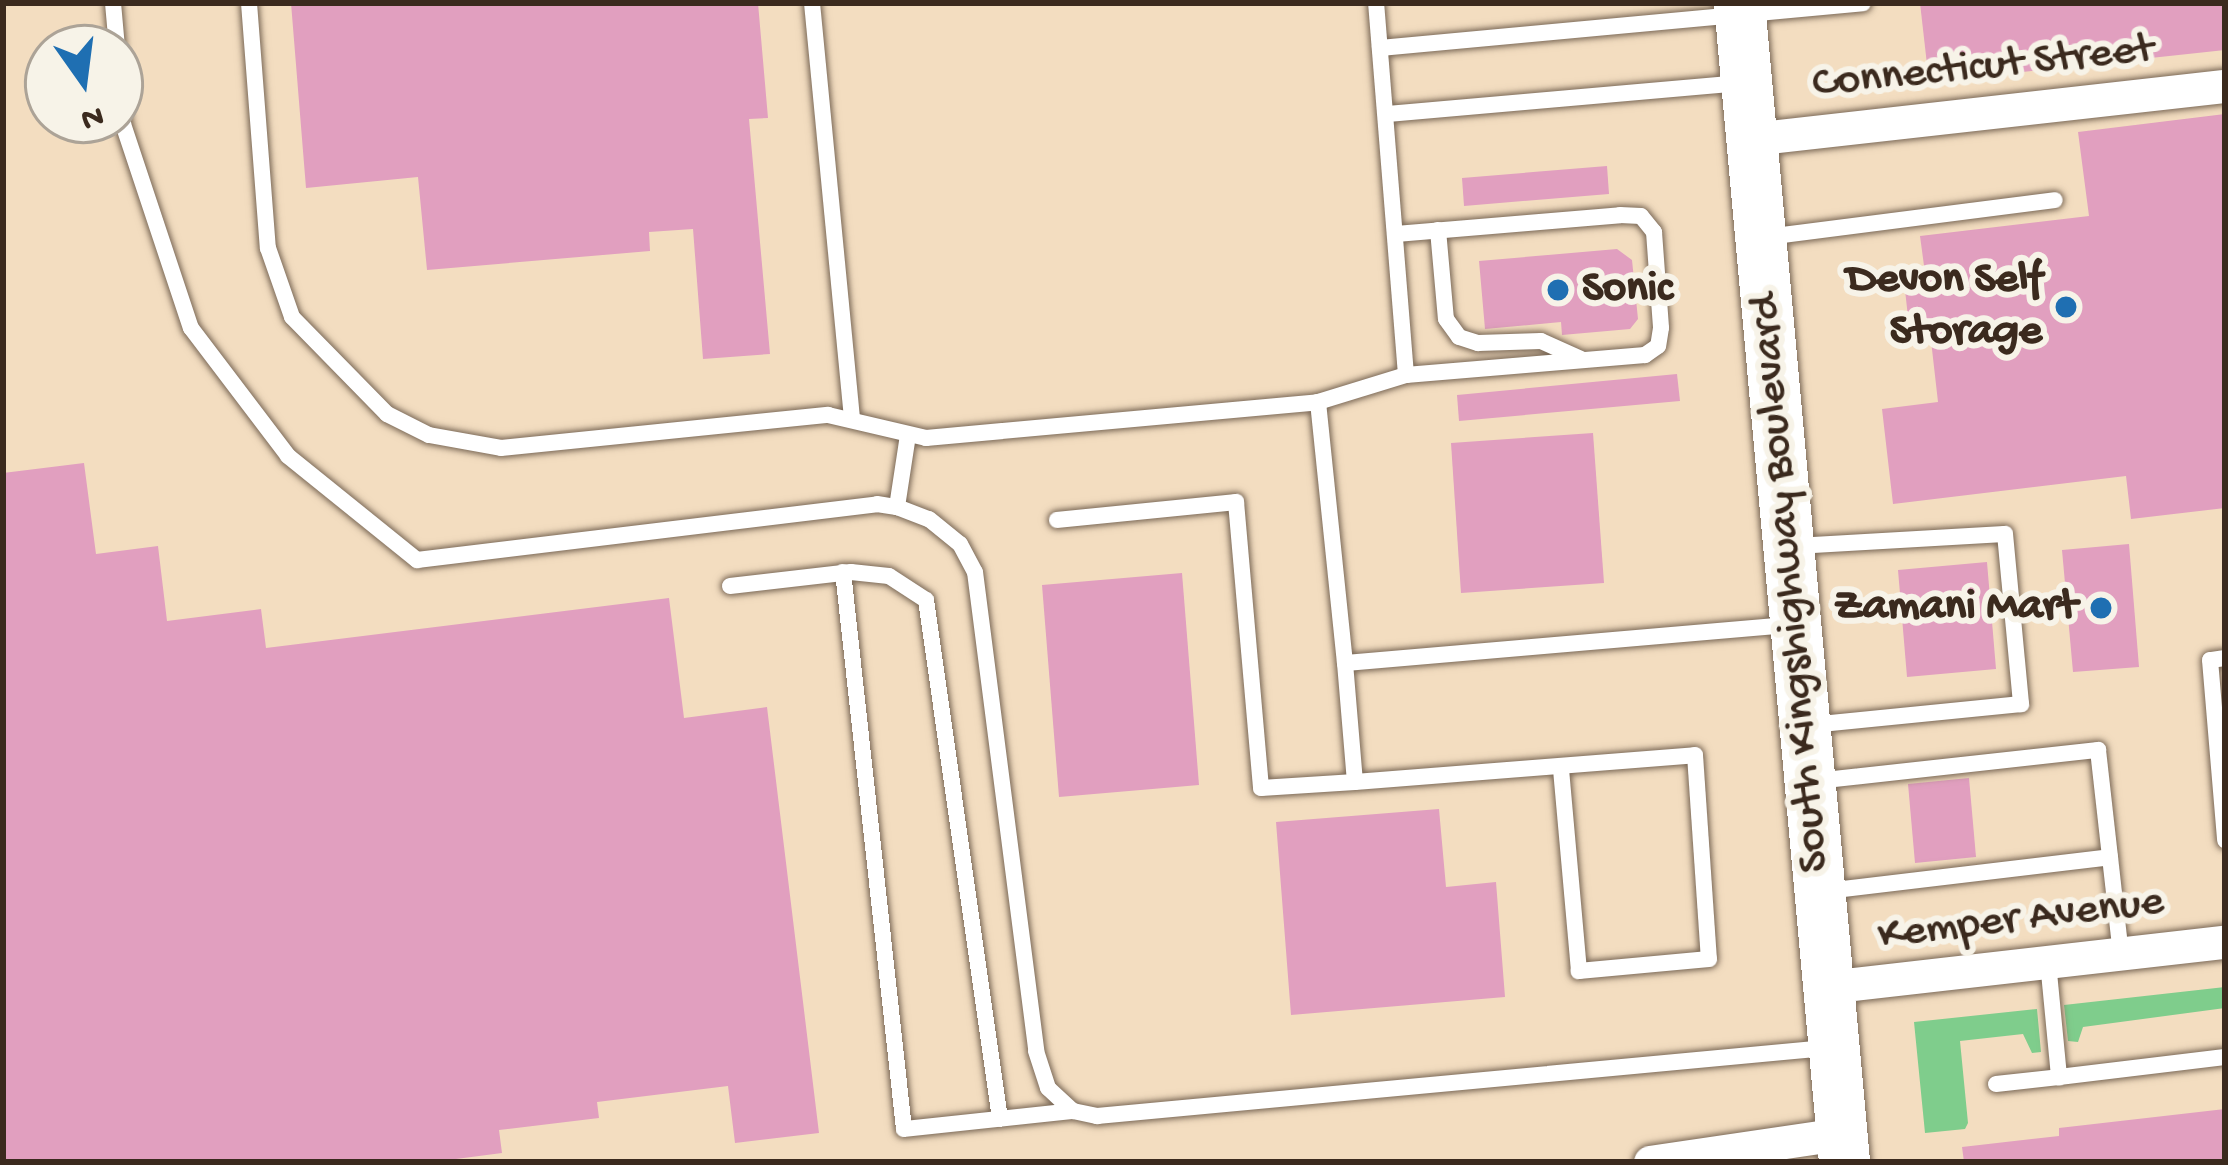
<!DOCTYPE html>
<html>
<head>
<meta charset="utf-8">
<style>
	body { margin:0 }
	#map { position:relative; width:2228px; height:1165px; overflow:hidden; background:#f3ddc0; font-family:"Gochi Hand",sans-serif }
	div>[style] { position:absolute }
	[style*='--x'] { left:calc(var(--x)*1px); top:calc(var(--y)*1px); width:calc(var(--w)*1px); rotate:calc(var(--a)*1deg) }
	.green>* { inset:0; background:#7fcd8c }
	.building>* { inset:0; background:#e19fbf }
	.roads { filter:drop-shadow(0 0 3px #7b6957) drop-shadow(0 0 3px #7b6957) }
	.service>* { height:16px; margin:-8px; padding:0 8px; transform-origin:8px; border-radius:8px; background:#fff }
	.minor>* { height:33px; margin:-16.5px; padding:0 16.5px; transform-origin:16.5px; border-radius:16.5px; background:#fff }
	.primary>* { height:51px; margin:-25.5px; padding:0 25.5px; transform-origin:25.5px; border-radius:25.5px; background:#fff }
	.dots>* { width:33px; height:33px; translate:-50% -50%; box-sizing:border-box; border:6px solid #f7f3e8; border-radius:50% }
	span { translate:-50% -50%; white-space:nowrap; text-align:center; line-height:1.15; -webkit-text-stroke:12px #f7f3e8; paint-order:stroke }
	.street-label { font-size:45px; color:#3b2a1e }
	.poi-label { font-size:45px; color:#3b2a1e; font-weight:700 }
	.right { translate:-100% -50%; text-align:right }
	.left { translate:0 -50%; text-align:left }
	.frame { position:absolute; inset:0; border:6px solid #3b2a1e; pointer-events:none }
	.north { position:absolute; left:24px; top:24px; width:120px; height:120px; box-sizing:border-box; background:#f7f3e8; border:3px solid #aca397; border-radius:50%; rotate:166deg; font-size:33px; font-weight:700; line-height:48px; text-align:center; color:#3b2a1e }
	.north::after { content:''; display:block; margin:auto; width:42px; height:54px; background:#1f6fb2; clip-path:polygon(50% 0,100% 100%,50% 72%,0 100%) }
</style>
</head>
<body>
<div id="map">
	<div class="green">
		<i style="clip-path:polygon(2225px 987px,2225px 1008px,2083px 1027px,2078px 1042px,2068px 1041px,2064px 1005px)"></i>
		<i style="clip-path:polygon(2037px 1009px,2041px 1052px,2032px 1053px,2023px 1034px,1960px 1041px,1968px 1123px,1965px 1129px,1925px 1133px,1914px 1022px)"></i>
	</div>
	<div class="building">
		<i style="clip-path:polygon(291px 3px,758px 3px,768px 118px,749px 119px,770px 354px,703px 359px,693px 229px,649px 232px,650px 251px,427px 270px,418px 177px,306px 188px)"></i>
		<i style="clip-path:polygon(1920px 3px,2225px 3px,2225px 50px,1929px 82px)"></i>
		<i style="clip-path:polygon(2225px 114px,2225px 508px,2131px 519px,2126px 476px,1893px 504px,1882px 409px,1938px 402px,1929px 323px,1909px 326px,1905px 290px,1927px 288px,1920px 236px,2089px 216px,2078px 132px)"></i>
		<i style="clip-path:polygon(1607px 166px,1609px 194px,1464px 206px,1462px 178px)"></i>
		<i style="clip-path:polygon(1617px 249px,1632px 260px,1638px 319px,1630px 329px,1562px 335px,1561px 322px,1485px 329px,1479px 261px)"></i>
		<i style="clip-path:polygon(1677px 374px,1680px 401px,1459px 421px,1457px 395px)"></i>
		<i style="clip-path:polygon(1593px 433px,1604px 583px,1461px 593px,1451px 443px)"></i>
		<i style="clip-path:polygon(84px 463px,96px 554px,158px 546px,167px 621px,261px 609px,266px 648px,669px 598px,684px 718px,767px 707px,819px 1133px,735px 1143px,728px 1086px,597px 1102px,599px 1118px,499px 1130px,502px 1153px,433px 1162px,3px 1162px,3px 473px)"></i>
		<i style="clip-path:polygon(2129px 544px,2139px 667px,2073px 672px,2062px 550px)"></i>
		<i style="clip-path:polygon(1987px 562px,1996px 669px,1907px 677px,1898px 570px)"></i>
		<i style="clip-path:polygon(1182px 573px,1199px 785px,1059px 797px,1042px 585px)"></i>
		<i style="clip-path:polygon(1969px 778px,1976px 857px,1915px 863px,1908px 784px)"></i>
		<i style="clip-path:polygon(1439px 809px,1446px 887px,1496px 882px,1505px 997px,1291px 1015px,1276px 822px)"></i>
		<i style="clip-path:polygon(2225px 1109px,2225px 1162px,1964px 1162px,1962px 1147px,2059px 1136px,2059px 1128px)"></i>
	</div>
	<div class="roads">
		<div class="service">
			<i style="--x:113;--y:3;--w:45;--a:84.9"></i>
			<i style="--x:249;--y:3;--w:246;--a:85.6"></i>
			<i style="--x:268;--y:248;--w:73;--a:70.8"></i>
			<i style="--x:292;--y:317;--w:136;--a:45.6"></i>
			<i style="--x:387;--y:414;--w:47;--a:26.6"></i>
			<i style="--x:429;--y:435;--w:73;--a:10.2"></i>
			<i style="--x:501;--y:448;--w:329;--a:-5.8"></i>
			<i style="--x:828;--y:415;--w:101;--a:13.2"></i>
			<i style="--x:926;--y:438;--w:394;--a:-5.2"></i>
			<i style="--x:1318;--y:402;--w:92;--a:-17.1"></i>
			<i style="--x:1406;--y:375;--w:373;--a:-94.6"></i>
			<i style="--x:812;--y:3;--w:418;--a:84.5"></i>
			<i style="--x:1380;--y:48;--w:485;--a:-5.3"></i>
			<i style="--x:120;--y:87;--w:37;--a:85"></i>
			<i style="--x:123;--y:124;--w:215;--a:71.6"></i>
			<i style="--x:191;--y:328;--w:161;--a:52.8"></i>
			<i style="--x:288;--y:456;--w:166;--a:38.9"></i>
			<i style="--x:417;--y:560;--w:463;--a:-6.9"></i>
			<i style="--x:877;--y:504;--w:20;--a:9"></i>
			<i style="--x:1387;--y:114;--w:353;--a:-5"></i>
			<i style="--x:1438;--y:230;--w:89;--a:84.9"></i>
			<i style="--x:1446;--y:319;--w:22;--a:54"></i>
			<i style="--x:1459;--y:337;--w:20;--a:18"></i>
			<i style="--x:1478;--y:343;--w:63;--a:-1.8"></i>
			<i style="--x:1541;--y:341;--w:44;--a:24.2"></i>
			<i style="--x:1396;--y:234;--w:225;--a:-4.8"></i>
			<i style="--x:1620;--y:215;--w:21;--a:3"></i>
			<i style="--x:1641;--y:216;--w:21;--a:51"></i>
			<i style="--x:1654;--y:232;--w:96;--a:85.8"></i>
			<i style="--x:1661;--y:328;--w:18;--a:99"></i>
			<i style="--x:1658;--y:346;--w:16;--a:145"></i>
			<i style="--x:1645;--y:355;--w:240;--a:175.2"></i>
			<i style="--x:1767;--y:237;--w:290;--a:-7.3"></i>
			<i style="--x:1318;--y:402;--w:262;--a:84.1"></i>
			<i style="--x:1345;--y:663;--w:445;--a:-4.9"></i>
			<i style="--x:908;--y:435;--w:73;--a:98.7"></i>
			<i style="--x:897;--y:507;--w:34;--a:21"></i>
			<i style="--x:929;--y:519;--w:40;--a:39"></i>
			<i style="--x:960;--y:544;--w:32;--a:62"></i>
			<i style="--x:975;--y:572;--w:483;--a:82.7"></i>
			<i style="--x:1036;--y:1051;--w:39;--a:72"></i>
			<i style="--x:1048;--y:1088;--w:34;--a:43"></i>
			<i style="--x:1073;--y:1111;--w:25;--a:12"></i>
			<i style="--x:1097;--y:1116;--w:732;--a:-5.33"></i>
			<i style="--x:1057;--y:520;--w:180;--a:-5.7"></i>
			<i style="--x:1236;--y:502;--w:287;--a:85"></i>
			<i style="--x:1261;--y:788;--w:94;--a:-3.7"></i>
			<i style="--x:1795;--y:546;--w:210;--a:-3.3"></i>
			<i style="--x:2005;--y:534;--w:171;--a:84.6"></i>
			<i style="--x:2021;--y:704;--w:211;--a:174.3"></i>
			<i style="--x:843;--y:572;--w:560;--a:83.75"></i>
			<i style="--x:904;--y:1129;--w:170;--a:-6.1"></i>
			<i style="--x:730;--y:586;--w:122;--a:-6.6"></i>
			<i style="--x:851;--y:572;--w:38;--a:6"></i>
			<i style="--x:889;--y:576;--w:44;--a:33"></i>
			<i style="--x:926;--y:600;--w:524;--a:81.89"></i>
			<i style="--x:2225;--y:658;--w:15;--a:172"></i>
			<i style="--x:2210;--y:660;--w:181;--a:85.2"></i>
			<i style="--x:1345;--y:663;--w:119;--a:85.2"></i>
			<i style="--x:1355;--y:782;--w:341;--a:-4.5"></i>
			<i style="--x:1695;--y:755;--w:204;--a:86.1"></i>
			<i style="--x:1709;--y:959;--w:131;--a:174.7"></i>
			<i style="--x:1579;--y:971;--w:203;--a:-95.1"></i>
			<i style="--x:1816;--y:781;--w:284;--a:-6.3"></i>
			<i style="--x:2098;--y:750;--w:205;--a:83.6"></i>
			<i style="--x:1826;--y:891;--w:286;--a:-6.8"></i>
			<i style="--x:2048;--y:962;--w:116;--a:84.5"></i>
			<i style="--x:2059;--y:1077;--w:167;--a:-6.9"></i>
			<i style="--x:1996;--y:1084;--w:63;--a:-6.3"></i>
		</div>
		<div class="minor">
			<i style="--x:1751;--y:139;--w:477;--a:-6.4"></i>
			<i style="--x:1827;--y:987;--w:401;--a:-6.5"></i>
			<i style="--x:1650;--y:1162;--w:192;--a:-8.4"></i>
		</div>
		<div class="primary">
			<i style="--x:1739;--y:3;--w:1164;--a:84.82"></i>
		</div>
	</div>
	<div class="dots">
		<i style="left:1558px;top:290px;background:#1f6fb2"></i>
		<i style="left:2066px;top:307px;background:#1f6fb2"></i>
		<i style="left:2101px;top:608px;background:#1f6fb2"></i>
	</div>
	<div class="street-label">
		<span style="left:1983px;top:68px;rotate:-6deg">Connecticut Street</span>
		<span style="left:1791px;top:583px;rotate:-95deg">South Kingshighway Boulevard</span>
		<span style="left:2021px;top:920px;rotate:-7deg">Kemper Avenue</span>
	</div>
	<div class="poi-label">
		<span class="right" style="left:2042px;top:307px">Devon Self<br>Storage</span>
		<span class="left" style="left:1582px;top:290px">Sonic</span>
		<span class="right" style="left:2077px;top:608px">Zamani Mart</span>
	</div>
	<div class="frame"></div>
	<div class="north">N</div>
</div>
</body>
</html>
